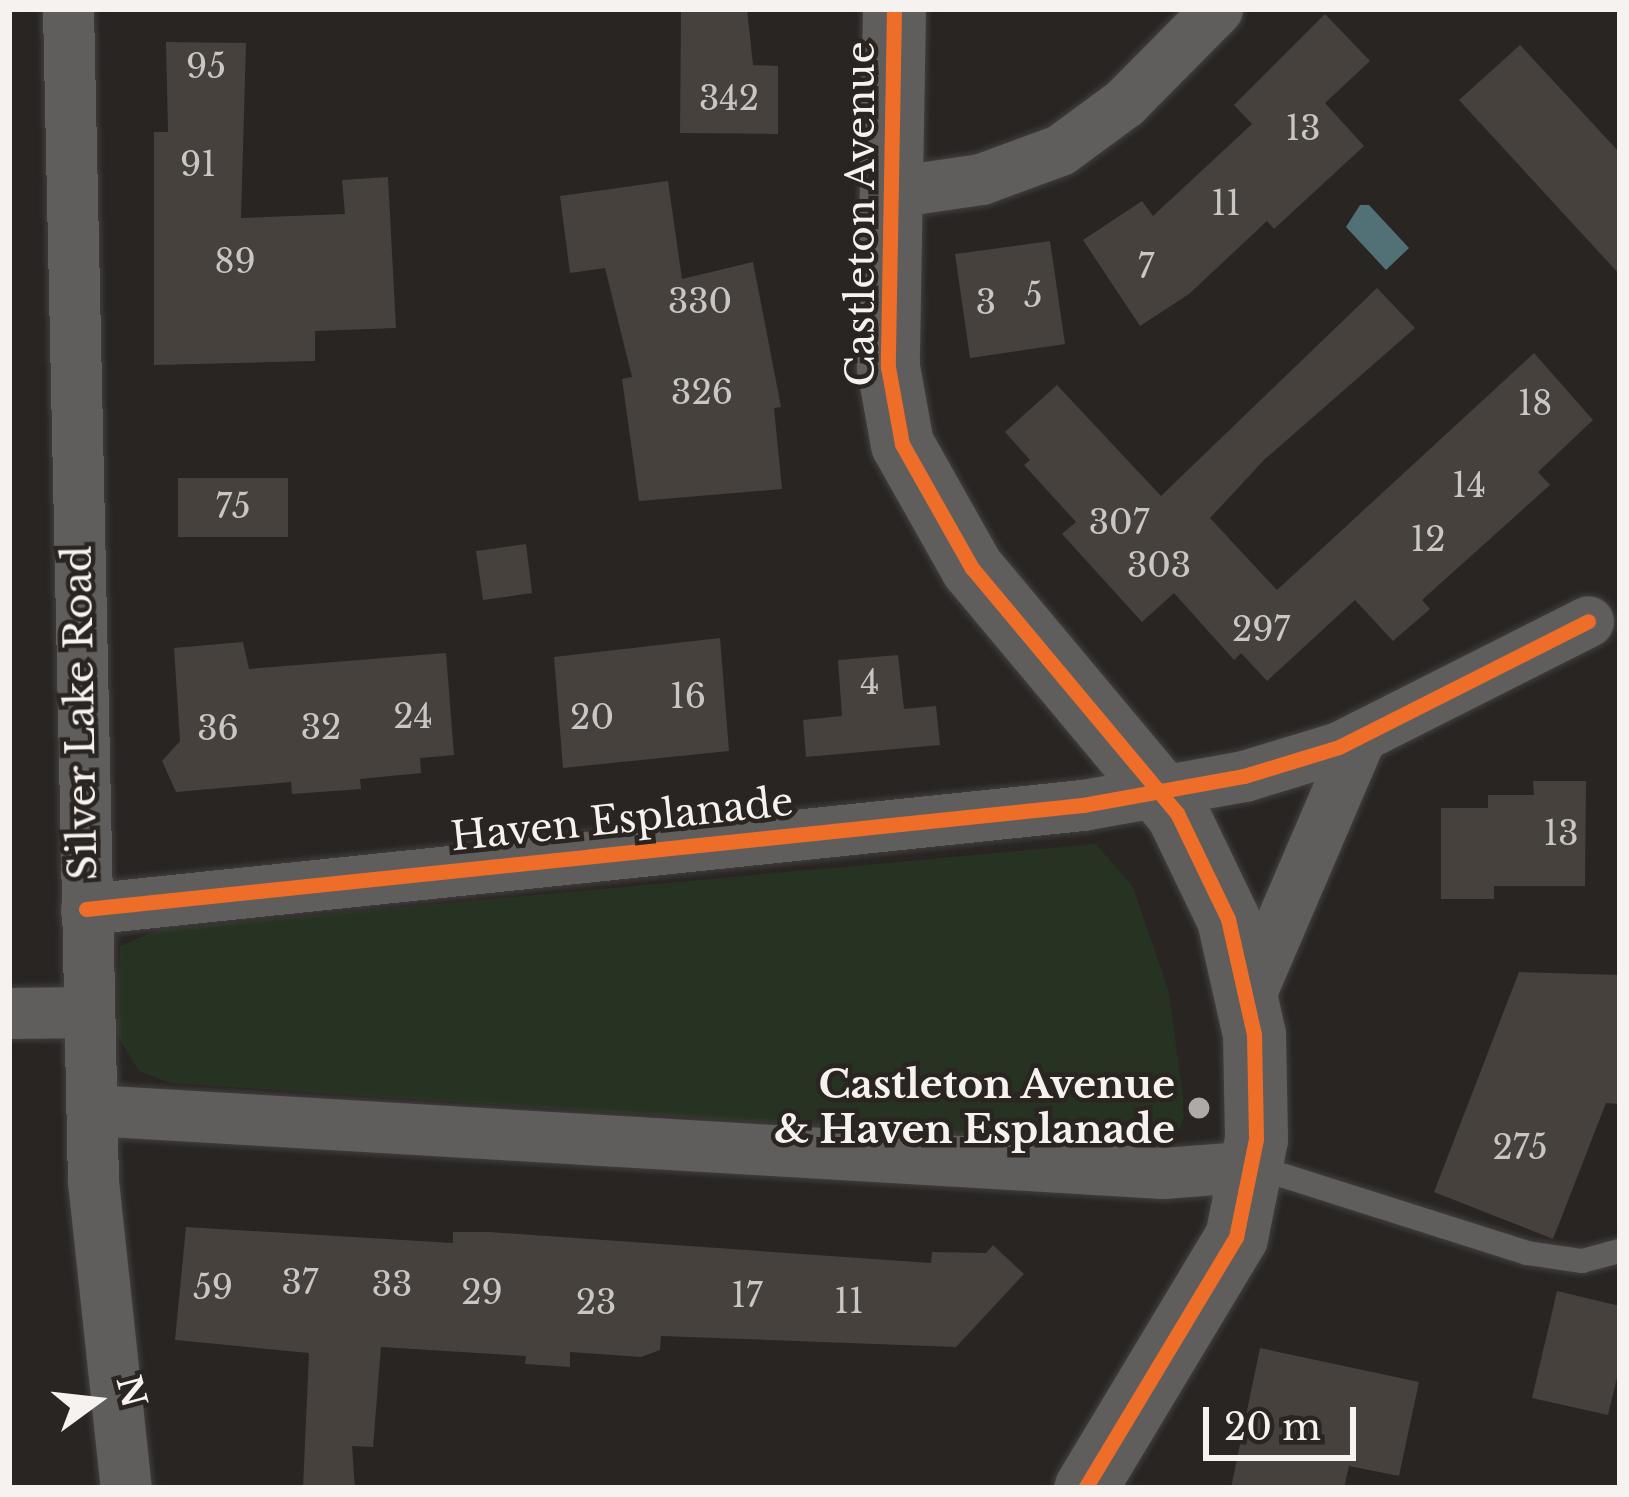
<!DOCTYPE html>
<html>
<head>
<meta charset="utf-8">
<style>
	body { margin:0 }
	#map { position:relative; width:1629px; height:1497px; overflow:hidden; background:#282523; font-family:"Libre Baskerville",serif }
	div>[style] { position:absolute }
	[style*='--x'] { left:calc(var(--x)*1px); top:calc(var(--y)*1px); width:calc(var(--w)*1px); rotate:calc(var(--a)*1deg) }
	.green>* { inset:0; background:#273322 }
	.water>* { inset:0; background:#527177 }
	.building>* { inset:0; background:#46413d }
	.roads { filter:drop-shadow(0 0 3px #423f3e) drop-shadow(0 0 3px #423f3e) }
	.service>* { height:24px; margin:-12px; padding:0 12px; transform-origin:12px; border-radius:12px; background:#605e5c }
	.minor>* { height:51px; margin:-25.5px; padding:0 25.5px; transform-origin:25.5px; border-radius:25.5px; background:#605e5c }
	.tertiary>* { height:63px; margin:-31.5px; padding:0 31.5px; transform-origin:31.5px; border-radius:31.5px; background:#605e5c }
	.cycleway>* { height:15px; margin:-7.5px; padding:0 7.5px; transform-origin:7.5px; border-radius:7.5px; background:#ee6e29 }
	.dots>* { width:33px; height:33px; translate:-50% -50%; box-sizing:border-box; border:6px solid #2a2521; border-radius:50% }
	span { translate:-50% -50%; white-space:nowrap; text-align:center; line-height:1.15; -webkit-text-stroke:9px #2a2521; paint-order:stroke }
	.number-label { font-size:33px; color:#cac6c3 }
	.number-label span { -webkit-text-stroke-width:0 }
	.street-label { font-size:39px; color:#f6f2f0 }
	.poi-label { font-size:39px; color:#f6f2f0; font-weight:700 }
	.right { translate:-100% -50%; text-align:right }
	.frame { position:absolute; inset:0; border:12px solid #f6f2f0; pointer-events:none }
	.north { position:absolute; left:36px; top:1341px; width:120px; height:120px; -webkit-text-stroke:9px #2a2521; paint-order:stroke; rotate:75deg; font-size:33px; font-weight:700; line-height:48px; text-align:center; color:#f6f2f0 }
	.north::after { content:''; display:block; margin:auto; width:42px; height:54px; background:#f6f2f0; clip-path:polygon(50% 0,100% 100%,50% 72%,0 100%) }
	.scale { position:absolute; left:1203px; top:1407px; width:153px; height:54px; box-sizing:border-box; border:6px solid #f6f2f0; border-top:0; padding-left:15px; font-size:36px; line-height:42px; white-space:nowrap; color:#f6f2f0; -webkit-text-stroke:9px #2a2521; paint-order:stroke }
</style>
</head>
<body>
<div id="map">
	<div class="green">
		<i style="clip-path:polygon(1096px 844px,1133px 887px,1169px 992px,1185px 1114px,1179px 1130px,1166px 1134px,1165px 1149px,170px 1083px,139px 1071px,117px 1035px,120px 946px,161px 929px)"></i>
	</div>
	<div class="water">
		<i style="clip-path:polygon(1360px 205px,1369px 205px,1409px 248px,1386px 270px,1346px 227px)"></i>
	</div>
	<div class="building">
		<i style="clip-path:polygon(681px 9px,747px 9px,753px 65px,778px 66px,778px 134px,680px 133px)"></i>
		<i style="clip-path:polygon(1325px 14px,1370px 61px,1325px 103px,1364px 146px,1274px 229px,1267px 221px,1189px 294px,1140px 326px,1083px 240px,1142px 201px,1153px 216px,1252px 124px,1234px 105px)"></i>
		<i style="clip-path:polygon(166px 42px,246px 43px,241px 218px,345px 214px,342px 180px,388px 177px,396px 328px,315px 331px,315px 361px,154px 365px,154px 132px,168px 132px)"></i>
		<i style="clip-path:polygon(1520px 45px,1620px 153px,1620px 275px,1459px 100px)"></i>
		<i style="clip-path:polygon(668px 181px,682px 279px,753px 262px,781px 407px,774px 408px,782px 489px,639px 501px,622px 379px,632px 377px,605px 268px,570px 273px,560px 196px)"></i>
		<i style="clip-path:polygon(1050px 241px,1065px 344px,970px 358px,955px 254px)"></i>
		<i style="clip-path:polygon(1377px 288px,1415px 328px,1265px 459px,1210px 518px,1277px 590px,1534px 353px,1593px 420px,1538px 472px,1550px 485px,1422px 600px,1430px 609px,1393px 641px,1355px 600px,1267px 681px,1241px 653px,1234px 660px,1174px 593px,1142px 622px,1062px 534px,1076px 522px,1024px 465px,1030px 460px,1005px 432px,1057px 385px,1161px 496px)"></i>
		<i style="clip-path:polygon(178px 478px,288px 478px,288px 537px,178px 537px)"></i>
		<i style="clip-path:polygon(526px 544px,532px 593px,483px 600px,476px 551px)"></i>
		<i style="clip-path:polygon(720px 638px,729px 751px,563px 768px,554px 657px)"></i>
		<i style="clip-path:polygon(243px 642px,249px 669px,446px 653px,454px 755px,420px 758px,421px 773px,360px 779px,361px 789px,292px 794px,291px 782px,176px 792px,162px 761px,180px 741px,174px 648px)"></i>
		<i style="clip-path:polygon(898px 655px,904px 709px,936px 706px,940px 745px,806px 757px,803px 720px,842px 716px,838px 660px)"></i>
		<i style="clip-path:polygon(1533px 781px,1586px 781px,1585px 886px,1494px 886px,1494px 899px,1441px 899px,1441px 808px,1488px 808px,1488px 795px,1534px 795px)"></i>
		<i style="clip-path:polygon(1519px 972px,1620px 975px,1620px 1104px,1606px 1103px,1553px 1239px,1434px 1192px)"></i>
		<i style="clip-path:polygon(186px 1227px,453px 1243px,453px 1232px,489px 1232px,931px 1263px,932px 1252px,986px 1253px,993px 1245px,1024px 1274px,956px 1347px,661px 1336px,660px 1350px,641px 1357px,570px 1352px,570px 1367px,525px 1364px,526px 1356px,381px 1347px,373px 1447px,352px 1446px,355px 1488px,303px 1488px,309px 1353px,175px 1340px)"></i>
		<i style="clip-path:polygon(1557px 1291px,1620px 1306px,1620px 1365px,1608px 1415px,1532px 1398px)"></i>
		<i style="clip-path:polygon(1260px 1348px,1419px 1382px,1399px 1476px,1349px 1466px,1344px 1488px,1231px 1488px)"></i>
	</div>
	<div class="roads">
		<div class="service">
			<i style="--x:1253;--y:1166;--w:287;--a:17.6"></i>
			<i style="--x:1527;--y:1253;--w:56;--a:8.3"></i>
			<i style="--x:1582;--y:1261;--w:39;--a:-15"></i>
		</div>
		<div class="minor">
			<i style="--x:68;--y:9;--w:1172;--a:88.78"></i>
			<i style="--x:93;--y:1181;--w:309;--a:83.9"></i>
			<i style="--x:892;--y:192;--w:90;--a:-8.3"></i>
			<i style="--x:981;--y:179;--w:84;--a:-20.2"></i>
			<i style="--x:1060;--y:150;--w:81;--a:-36.4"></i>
			<i style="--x:1125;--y:102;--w:131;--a:-45.3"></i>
			<i style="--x:86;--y:909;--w:1002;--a:-5.96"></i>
			<i style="--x:1083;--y:805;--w:164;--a:-10.2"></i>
			<i style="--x:1244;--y:776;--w:99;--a:-17"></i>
			<i style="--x:1339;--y:747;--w:279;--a:-26.8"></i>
			<i style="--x:1249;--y:997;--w:284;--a:-66.8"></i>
			<i style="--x:9;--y:1013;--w:79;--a:-0.7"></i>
			<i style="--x:92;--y:1110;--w:1073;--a:3.37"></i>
			<i style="--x:1163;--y:1173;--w:90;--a:-4.4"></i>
		</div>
		<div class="tertiary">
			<i style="--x:894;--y:9;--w:358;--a:91"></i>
			<i style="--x:888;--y:367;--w:78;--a:79.7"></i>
			<i style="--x:902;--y:444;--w:142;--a:60.6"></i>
			<i style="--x:972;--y:568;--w:319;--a:50.1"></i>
			<i style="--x:1177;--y:813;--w:118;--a:64.3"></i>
			<i style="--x:1228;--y:919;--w:118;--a:77.3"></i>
			<i style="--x:1254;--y:1034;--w:105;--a:88.9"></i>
			<i style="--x:1256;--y:1139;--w:100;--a:101.5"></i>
			<i style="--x:1236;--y:1237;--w:293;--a:121"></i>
		</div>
	</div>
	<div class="cycleway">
		<i style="--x:894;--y:9;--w:358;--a:91"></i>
		<i style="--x:888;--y:367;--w:78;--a:79.7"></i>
		<i style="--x:902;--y:444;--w:142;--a:60.6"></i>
		<i style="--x:972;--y:568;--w:319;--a:50.1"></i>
		<i style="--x:1177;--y:813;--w:118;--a:64.3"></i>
		<i style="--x:1228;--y:919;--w:118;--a:77.3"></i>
		<i style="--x:1254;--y:1034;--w:105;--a:88.9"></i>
		<i style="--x:1256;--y:1139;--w:100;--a:101.5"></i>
		<i style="--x:1236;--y:1237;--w:293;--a:121"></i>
		<i style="--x:86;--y:909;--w:1002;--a:-5.96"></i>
		<i style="--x:1083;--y:805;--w:164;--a:-10.2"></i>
		<i style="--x:1244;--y:776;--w:99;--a:-17"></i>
		<i style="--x:1339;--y:747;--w:279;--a:-26.8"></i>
	</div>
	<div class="dots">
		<i style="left:1199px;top:1108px;background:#aeaaa8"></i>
	</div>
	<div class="number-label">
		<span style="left:206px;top:67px">95</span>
		<span style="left:729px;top:99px">342</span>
		<span style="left:1303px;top:129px">13</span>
		<span style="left:198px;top:165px">91</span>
		<span style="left:1226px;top:204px">11</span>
		<span style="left:235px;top:262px">89</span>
		<span style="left:1146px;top:267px">7</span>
		<span style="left:1033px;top:296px">5</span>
		<span style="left:700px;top:302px">330</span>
		<span style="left:986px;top:303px">3</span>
		<span style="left:702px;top:393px">326</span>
		<span style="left:1535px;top:404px">18</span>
		<span style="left:1469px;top:486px">14</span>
		<span style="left:233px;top:507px">75</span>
		<span style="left:1119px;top:523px">307</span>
		<span style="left:1428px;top:540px">12</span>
		<span style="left:1159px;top:566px">303</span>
		<span style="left:1261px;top:630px">297</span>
		<span style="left:870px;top:683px">4</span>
		<span style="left:688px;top:697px">16</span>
		<span style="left:413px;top:717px">24</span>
		<span style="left:592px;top:718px">20</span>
		<span style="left:321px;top:728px">32</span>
		<span style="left:218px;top:729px">36</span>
		<span style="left:1561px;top:834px">13</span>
		<span style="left:1520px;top:1148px">275</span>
		<span style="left:300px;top:1283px">37</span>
		<span style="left:392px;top:1285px">33</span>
		<span style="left:213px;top:1288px">59</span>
		<span style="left:482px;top:1293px">29</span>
		<span style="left:747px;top:1296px">17</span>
		<span style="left:849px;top:1302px">11</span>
		<span style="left:596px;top:1303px">23</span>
	</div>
	<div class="street-label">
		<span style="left:861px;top:214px;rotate:-90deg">Castleton Avenue</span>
		<span style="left:81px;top:713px;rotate:-91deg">Silver Lake Road</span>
		<span style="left:622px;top:820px;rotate:-6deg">Haven Esplanade</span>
	</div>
	<div class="poi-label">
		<span class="right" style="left:1175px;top:1108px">Castleton Avenue<br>&amp; Haven Esplanade</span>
	</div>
	<div class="frame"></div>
	<div class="north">N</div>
	<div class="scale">20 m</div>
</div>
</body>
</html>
